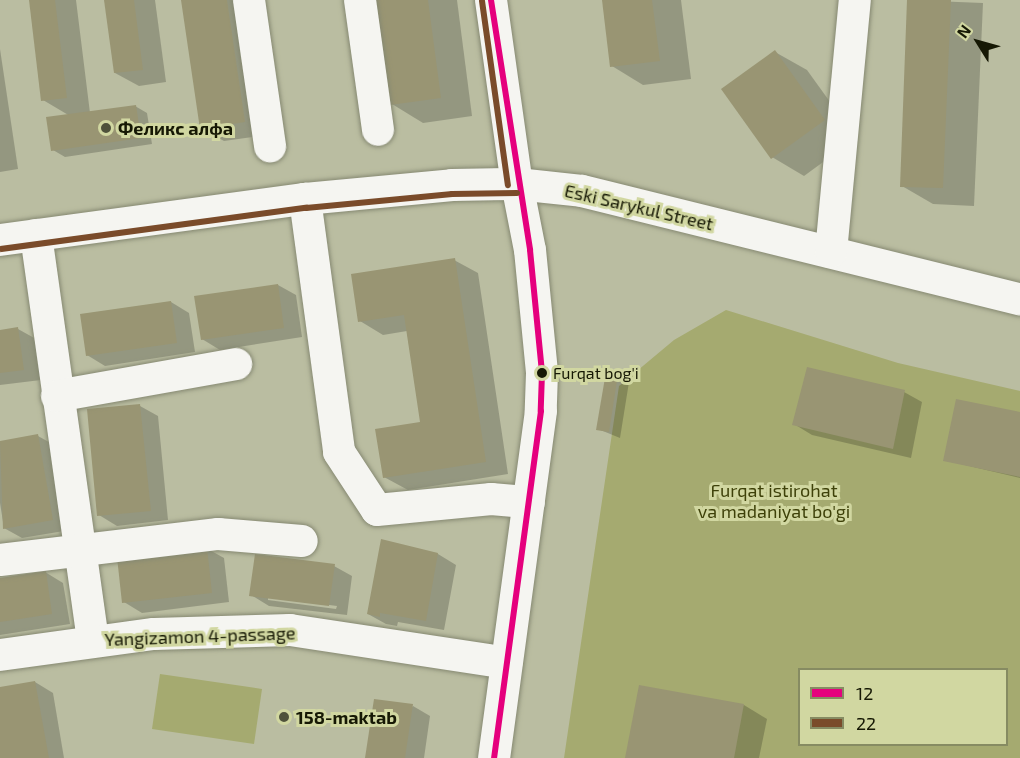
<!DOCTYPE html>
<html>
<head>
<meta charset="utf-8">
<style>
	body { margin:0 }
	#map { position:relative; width:1020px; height:758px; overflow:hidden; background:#babda1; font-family:"Exo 2",sans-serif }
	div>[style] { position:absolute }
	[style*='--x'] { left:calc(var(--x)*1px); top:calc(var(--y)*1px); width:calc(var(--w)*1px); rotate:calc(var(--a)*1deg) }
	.green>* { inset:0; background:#a5aa70 }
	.shadow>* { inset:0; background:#0003 }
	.building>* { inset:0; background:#999573 }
	.roads { filter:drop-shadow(0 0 2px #868972) drop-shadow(0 0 2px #868972) }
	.minor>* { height:32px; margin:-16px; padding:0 16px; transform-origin:16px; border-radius:16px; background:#f5f5f1 }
	.bus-1>* { height:6px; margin:-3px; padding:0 3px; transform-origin:3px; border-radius:3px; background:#e5007d }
	.bus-2>* { height:6px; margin:-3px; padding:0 3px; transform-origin:3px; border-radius:3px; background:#7a4b2a }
	.dots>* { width:16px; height:16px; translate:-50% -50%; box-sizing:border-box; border:3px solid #d1d7a1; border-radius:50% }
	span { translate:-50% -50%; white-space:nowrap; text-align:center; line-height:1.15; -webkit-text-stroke:6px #d1d7a1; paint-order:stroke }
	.bus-label { font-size:16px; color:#161804 }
	.left { translate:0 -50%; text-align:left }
	.poi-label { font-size:18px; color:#161804; font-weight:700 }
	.street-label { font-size:18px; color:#161804 }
	.park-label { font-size:18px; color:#3e4109 }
	.legend { position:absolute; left:798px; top:668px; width:210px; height:78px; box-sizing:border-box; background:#d1d7a1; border:2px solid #868b62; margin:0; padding:8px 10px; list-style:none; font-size:18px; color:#161804 }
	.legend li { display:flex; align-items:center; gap:12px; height:30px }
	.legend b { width:30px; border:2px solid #868b62 }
	.north { position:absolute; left:948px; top:12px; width:60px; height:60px; -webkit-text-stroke:4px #d1d7a1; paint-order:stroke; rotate:307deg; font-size:16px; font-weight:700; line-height:24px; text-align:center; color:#161804 }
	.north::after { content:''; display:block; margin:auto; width:21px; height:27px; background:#161804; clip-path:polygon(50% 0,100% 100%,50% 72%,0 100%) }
</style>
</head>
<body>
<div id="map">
	<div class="green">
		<i style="clip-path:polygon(evenodd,726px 310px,898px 363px,1020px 391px,1020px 758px,564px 758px,619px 386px,674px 340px,726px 310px,800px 670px,1006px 670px,1006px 744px,800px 744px,800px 670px)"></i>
		<i style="clip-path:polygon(160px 674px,262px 689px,254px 744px,152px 729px)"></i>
	</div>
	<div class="shadow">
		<i style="clip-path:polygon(30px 0,76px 0,90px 113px,135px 106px,147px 113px,152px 144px,65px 157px,53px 150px,70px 116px,43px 100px)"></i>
		<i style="clip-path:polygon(106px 0,155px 0,166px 82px,139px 86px,115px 73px)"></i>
		<i style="clip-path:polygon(183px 0,248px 0,267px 135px,224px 141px,201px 128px)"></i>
		<i style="clip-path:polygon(378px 0,457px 0,472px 116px,423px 123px,392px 104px)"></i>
		<i style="clip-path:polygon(604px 0,681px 0,691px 79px,643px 85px,612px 66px)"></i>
		<i style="clip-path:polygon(909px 0,983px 3px,974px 206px,933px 204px,902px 186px)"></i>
		<i style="clip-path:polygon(0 49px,18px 169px,0 172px)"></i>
		<i style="clip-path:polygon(775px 52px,807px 70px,856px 138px,804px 176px,772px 157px)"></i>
		<i style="clip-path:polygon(454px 260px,478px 273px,508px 474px,408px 490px,384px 477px,421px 423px,407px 331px,383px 335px,360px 321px)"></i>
		<i style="clip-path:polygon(278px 285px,296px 295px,302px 337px,220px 350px,202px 339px)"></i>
		<i style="clip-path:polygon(171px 302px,189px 313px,195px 352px,105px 366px,87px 355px)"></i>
		<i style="clip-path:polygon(18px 329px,36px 339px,41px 380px,0 385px,0 331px)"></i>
		<i style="clip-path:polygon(617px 375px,629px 382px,620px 438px,598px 429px)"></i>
		<i style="clip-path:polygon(904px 392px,922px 402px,911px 458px,812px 435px,794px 424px)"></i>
		<i style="clip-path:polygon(140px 406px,158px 416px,168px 520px,117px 526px,99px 515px)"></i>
		<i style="clip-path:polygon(1020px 414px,1020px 478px,944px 460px)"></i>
		<i style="clip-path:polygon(38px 436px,56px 446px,70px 530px,22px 538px,4px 528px,0 503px,0 442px)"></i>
		<i style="clip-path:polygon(382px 541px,438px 554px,456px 565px,444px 630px,398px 622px,397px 626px,386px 624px,368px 614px)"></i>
		<i style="clip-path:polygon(206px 548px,224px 558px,229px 602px,142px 613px,124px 602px)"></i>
		<i style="clip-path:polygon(evenodd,334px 566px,352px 576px,347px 615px,269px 606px,251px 595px,334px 566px,268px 597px,337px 606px,336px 609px,268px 600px,268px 597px)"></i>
		<i style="clip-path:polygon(45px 572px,63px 583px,70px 624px,0 635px,0 580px)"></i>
		<i style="clip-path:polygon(35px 682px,53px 693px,64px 758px,0 758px,0 688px)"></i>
		<i style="clip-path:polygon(744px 705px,767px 719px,759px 758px,627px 758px)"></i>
		<i style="clip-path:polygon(413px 706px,430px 716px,424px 758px,367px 758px)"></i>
	</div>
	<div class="building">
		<i style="clip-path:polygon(29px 0,55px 0,67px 98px,41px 101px)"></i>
		<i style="clip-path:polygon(104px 0,134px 0,143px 70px,114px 73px)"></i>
		<i style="clip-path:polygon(181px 0,227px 0,245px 122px,200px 129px)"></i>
		<i style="clip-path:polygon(376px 0,428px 0,441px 98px,390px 105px)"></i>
		<i style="clip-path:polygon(602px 0,652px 0,660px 61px,610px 67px)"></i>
		<i style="clip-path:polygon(907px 0,951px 0,943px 188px,900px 187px)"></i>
		<i style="clip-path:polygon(775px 50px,825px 120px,771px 159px,721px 89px)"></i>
		<i style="clip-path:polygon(136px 105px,141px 138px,51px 151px,46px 117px)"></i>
		<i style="clip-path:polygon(455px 258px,486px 462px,383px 478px,375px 429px,420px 422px,404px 315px,358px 322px,351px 274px)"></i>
		<i style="clip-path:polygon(278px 284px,284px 328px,201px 340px,194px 296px)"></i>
		<i style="clip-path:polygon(171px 301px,177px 343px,86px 356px,80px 314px)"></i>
		<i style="clip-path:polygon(18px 327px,24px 370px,0 373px,0 330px)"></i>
		<i style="clip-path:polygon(807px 367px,905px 390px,893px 449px,792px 425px)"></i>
		<i style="clip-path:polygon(606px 372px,618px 374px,609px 432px,596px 430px)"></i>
		<i style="clip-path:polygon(956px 399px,1020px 412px,1020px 477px,943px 461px)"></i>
		<i style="clip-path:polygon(140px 404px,151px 511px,97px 516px,87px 409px)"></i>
		<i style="clip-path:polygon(38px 434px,53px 520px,3px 529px,0 441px)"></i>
		<i style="clip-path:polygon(381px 539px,438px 553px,426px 621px,380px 613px,380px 617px,367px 614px)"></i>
		<i style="clip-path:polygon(207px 547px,212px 593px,122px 603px,117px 557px)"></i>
		<i style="clip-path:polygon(255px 554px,335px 564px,329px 606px,249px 596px)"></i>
		<i style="clip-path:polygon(46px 571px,52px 614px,0 622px,0 578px)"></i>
		<i style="clip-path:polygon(35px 681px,49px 758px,0 758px,0 687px)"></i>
		<i style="clip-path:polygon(639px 685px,744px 704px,734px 758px,625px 758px)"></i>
		<i style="clip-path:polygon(374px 699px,413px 704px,405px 758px,365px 758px)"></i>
	</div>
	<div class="roads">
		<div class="minor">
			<i style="--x:249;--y:0;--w:148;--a:81.8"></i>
			<i style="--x:360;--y:0;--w:131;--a:82.1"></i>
			<i style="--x:491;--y:0;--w:186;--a:82"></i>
			<i style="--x:517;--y:184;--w:67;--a:78.9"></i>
			<i style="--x:530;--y:250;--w:124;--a:84.4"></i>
			<i style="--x:542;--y:373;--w:38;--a:92"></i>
			<i style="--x:541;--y:411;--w:350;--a:97.7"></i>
			<i style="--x:305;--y:199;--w:255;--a:82.3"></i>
			<i style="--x:339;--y:452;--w:69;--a:56.8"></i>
			<i style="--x:377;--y:510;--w:115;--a:-5.5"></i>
			<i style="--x:491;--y:499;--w:38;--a:5"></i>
			<i style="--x:36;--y:235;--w:409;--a:82"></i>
			<i style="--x:0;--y:240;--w:308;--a:-7.7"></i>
			<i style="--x:305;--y:199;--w:148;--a:-5.4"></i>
			<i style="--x:452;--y:185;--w:65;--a:-0.9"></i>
			<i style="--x:517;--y:184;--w:65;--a:6.1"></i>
			<i style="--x:582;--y:191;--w:451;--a:13.9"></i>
			<i style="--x:831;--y:252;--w:253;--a:-84.6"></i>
			<i style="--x:57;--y:396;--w:182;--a:-10.1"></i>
			<i style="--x:0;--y:560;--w:220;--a:-6.8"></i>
			<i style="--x:218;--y:534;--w:84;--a:4.8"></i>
			<i style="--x:0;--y:655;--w:155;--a:-7.8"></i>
			<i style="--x:154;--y:634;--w:136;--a:-1.7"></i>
			<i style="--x:290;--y:630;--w:219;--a:8.6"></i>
		</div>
	</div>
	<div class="bus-1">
		<i style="--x:491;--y:0;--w:253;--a:81.1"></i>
		<i style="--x:530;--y:250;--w:124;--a:84.4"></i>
		<i style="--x:542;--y:373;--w:38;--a:92"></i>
		<i style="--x:541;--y:411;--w:350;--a:97.7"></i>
	</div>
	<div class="bus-2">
		<i style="--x:482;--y:1;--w:186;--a:82"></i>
		<i style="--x:1;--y:249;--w:308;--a:-7.7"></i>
		<i style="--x:306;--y:208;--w:147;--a:-5.5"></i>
		<i style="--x:452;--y:194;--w:65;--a:-0.9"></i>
	</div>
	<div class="dots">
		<i style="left:106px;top:128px;background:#4f523b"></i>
		<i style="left:542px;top:373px;background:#161804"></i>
		<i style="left:284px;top:717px;background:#4f523b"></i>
	</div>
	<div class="bus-label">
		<span class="left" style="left:553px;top:373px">Furqat bog'i</span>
	</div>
	<div class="poi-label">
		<span class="left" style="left:118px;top:128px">Феликс алфа</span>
		<span class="left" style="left:296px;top:717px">158-maktab</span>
	</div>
	<div class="street-label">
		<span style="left:639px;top:207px;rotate:13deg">Eski Sarykul Street</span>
		<span style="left:200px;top:636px;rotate:-2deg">Yangizamon 4-passage</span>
	</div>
	<div class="park-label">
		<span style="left:774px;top:501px">Furqat istirohat<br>va madaniyat bo'gi</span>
	</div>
	<ul class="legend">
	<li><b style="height:8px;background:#e5007d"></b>12</li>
	<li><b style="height:8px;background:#7a4b2a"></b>22</li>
	</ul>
	<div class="north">N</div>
</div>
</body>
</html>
